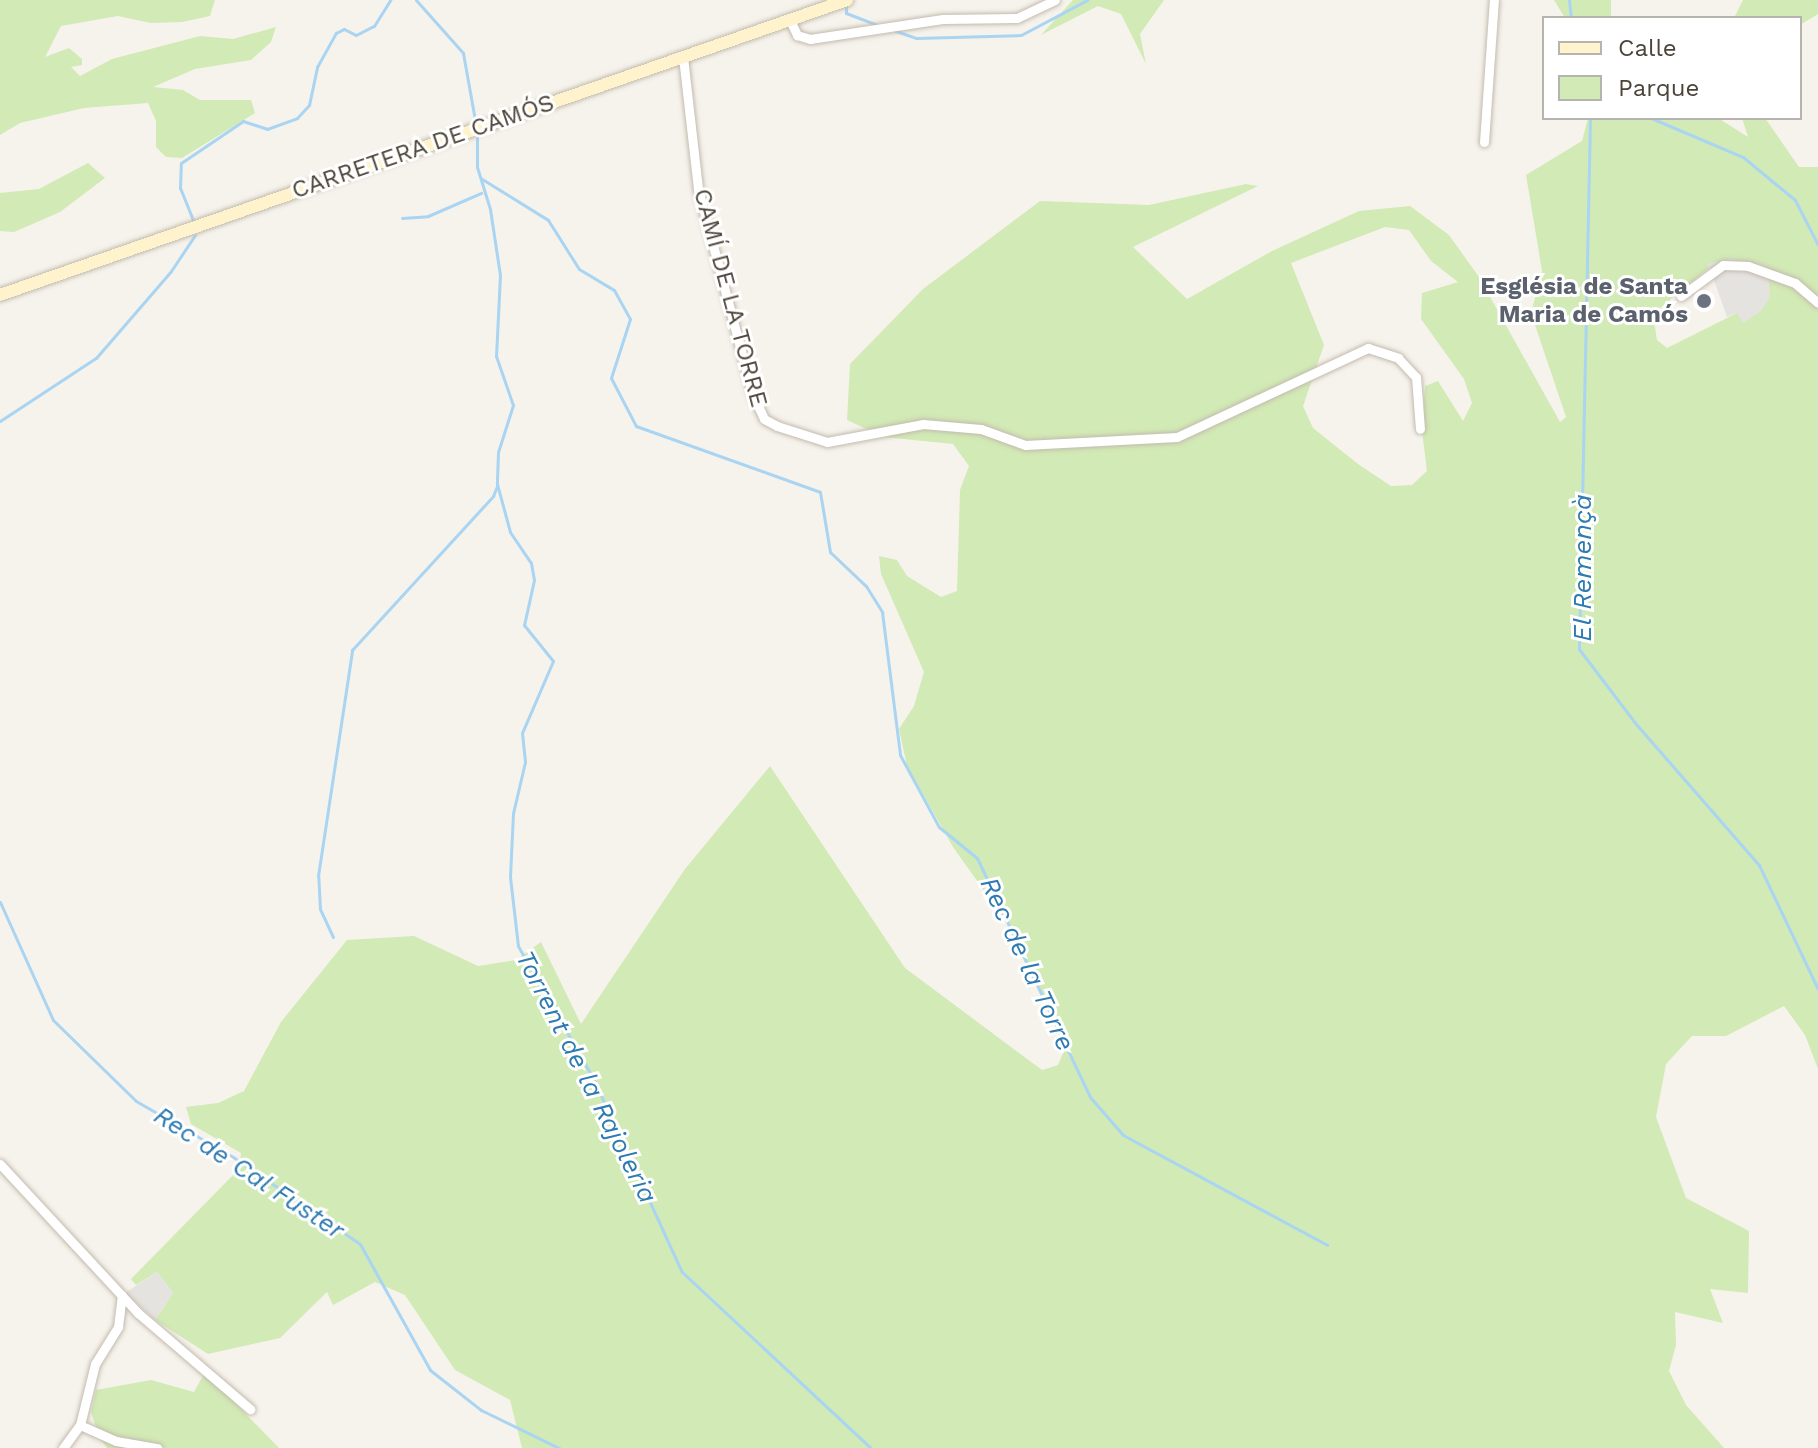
<!DOCTYPE html>
<html>
<head>
<meta charset="utf-8">
<style>
	body { margin:0 }
	#map { position:relative; width:1818px; height:1448px; overflow:hidden; background:#f6f3ec; font-family:"Work Sans",sans-serif }
	div>[style] { position:absolute }
	[style*='--x'] { left:calc(var(--x)*1px); top:calc(var(--y)*1px); width:calc(var(--w)*1px); rotate:calc(var(--a)*1deg) }
	.green>* { inset:0; background:#d2eab5 }
	.parking>* { inset:0; background:#e5e3e0 }
	.stream>* { height:3px; margin:-1.5px; padding:0 1.5px; transform-origin:1.5px; border-radius:1.5px; background:#a9d4f2 }
	.roads { filter:drop-shadow(0 0 2px #c2bbae) drop-shadow(0 0 2px #c2bbae) }
	.street>* { height:9px; margin:-4.5px; padding:0 4.5px; transform-origin:4.5px; border-radius:4.5px; background:#fff }
	.secondary>* { height:12px; margin:-6px; padding:0 6px; transform-origin:6px; border-radius:6px; background:#fff3cd }
	.dots>* { width:22px; height:22px; translate:-50% -50%; box-sizing:border-box; border:4px solid #fff; border-radius:50% }
	span { translate:-50% -50%; white-space:nowrap; text-align:center; line-height:1.15; -webkit-text-stroke:6px #fff; paint-order:stroke }
	.street-label { font-size:24px; color:#4b4439 }
	.worship-label { font-size:24px; color:#5b616d; font-weight:700 }
	.right { translate:-100% -50%; text-align:right }
	.water-label { font-size:26px; color:#2e7ab2; font-style:italic }
	.legend { position:absolute; left:1542px; top:16px; width:260px; height:104px; box-sizing:border-box; background:#fff; border:2px solid #b7b4b0; margin:0; padding:10px 14px; list-style:none; font-size:24px; color:#4b4439 }
	.legend li { display:flex; align-items:center; gap:16px; height:40px }
	.legend b { width:40px; border:2px solid #b7b4b0 }
</style>
</head>
<body>
<div id="map">
	<div class="green">
		<i style="clip-path:polygon(0 0,215px 0,210px 16px,182px 22px,151px 23px,118px 16px,61px 26px,45px 57px,69px 48px,82px 59px,82px 65px,71px 67px,80px 76px,112px 59px,200px 36px,233px 39px,276px 27px,271px 42px,251px 60px,195px 69px,153px 87px,183px 90px,200px 100px,251px 100px,255px 113px,182px 158px,166px 157px,156px 147px,156px 121px,148px 103px,84px 108px,20px 123px,0 135px)"></i>
		<i style="clip-path:polygon(1073px 0,1164px 0,1140px 34px,1146px 64px,1121px 14px,1098px 6px,1041px 35px)"></i>
		<i style="clip-path:polygon(1554px 0,1611px 0,1611px 18px,1565px 18px)"></i>
		<i style="clip-path:polygon(1743px 0,1818px 0,1818px 14px,1800px 25px,1800px 18px,1734px 18px)"></i>
		<i style="clip-path:polygon(evenodd,1588px 118px,1718px 118px,1748px 137px,1742px 118px,1765px 118px,1799px 167px,1818px 167px,1818px 1069px,1805px 1035px,1784px 1006px,1726px 1036px,1692px 1036px,1666px 1064px,1656px 1117px,1686px 1198px,1749px 1231px,1748px 1293px,1710px 1289px,1723px 1323px,1675px 1312px,1676px 1345px,1669px 1371px,1686px 1405px,1724px 1448px,522px 1448px,510px 1400px,455px 1370px,405px 1295px,375px 1282px,333px 1305px,327px 1292px,280px 1338px,208px 1354px,155px 1320px,173px 1293px,157px 1272px,136px 1285px,131px 1279px,239px 1169px,241px 1153px,191px 1124px,186px 1107px,218px 1103px,244px 1091px,281px 1022px,347px 940px,414px 936px,478px 966px,516px 960px,541px 942px,581px 1024px,685px 869px,770px 766px,905px 968px,1042px 1070px,1058px 1065px,1066px 1046px,1010px 927px,953px 847px,907px 766px,899px 729px,914px 706px,924px 672px,881px 574px,879px 556px,897px 560px,907px 576px,941px 597px,957px 591px,960px 490px,969px 466px,953px 444px,884px 437px,847px 420px,850px 364px,923px 289px,1040px 201px,1149px 205px,1246px 184px,1258px 186px,1133px 247px,1187px 299px,1272px 251px,1359px 211px,1410px 206px,1449px 235px,1479px 277px,1560px 422px,1566px 417px,1531px 313px,1542px 271px,1526px 175px,1582px 141px,1588px 118px,1385px 227px,1409px 230px,1431px 261px,1458px 282px,1422px 293px,1421px 319px,1464px 379px,1472px 403px,1463px 421px,1438px 381px,1425px 386px,1422px 431px,1427px 471px,1412px 485px,1391px 486px,1358px 464px,1313px 428px,1303px 406px,1324px 345px,1291px 263px,1385px 227px,1588px 118px,1708px 263px,1737px 313px,1667px 348px,1657px 340px,1653px 314px,1709px 268px,1708px 263px)"></i>
		<i style="clip-path:polygon(88px 163px,105px 178px,60px 212px,14px 232px,0 231px,0 193px,39px 189px)"></i>
		<i style="clip-path:polygon(205px 1372px,279px 1448px,107px 1448px,99px 1437px,91px 1412px,96px 1390px,151px 1380px,194px 1392px)"></i>
	</div>
	<div class="parking">
		<i style="clip-path:polygon(1731px 259px,1765px 265px,1769px 280px,1770px 297px,1761px 311px,1743px 323px,1737px 313px,1727px 317px,1708px 263px)"></i>
		<i style="clip-path:polygon(157px 1272px,173px 1293px,155px 1320px,125px 1293px)"></i>
	</div>
	<div class="stream">
		<i style="--x:416;--y:0;--w:71;--a:48.4"></i>
		<i style="--x:463;--y:53;--w:74;--a:79.9"></i>
		<i style="--x:1569;--y:0;--w:18;--a:84"></i>
		<i style="--x:846;--y:3;--w:10;--a:90"></i>
		<i style="--x:846;--y:13;--w:34;--a:21"></i>
		<i style="--x:893;--y:30;--w:24;--a:19"></i>
		<i style="--x:916;--y:38;--w:105;--a:-1.6"></i>
		<i style="--x:1021;--y:35;--w:75;--a:-27.9"></i>
		<i style="--x:1590;--y:118;--w:531;--a:91.19"></i>
		<i style="--x:1579;--y:649;--w:94;--a:52.8"></i>
		<i style="--x:1636;--y:724;--w:187;--a:48.9"></i>
		<i style="--x:1759;--y:865;--w:137;--a:64.6"></i>
		<i style="--x:1651;--y:118;--w:100;--a:23"></i>
		<i style="--x:1743;--y:157;--w:67;--a:39.6"></i>
		<i style="--x:1795;--y:200;--w:51;--a:62.9"></i>
		<i style="--x:477;--y:134;--w:33;--a:90"></i>
		<i style="--x:477;--y:167;--w:44;--a:72.8"></i>
		<i style="--x:490;--y:209;--w:67;--a:81.4"></i>
		<i style="--x:500;--y:275;--w:81;--a:92.8"></i>
		<i style="--x:496;--y:356;--w:52;--a:70.9"></i>
		<i style="--x:513;--y:405;--w:49;--a:107.7"></i>
		<i style="--x:498;--y:452;--w:32;--a:92"></i>
		<i style="--x:497;--y:484;--w:50;--a:74.8"></i>
		<i style="--x:510;--y:532;--w:37;--a:56"></i>
		<i style="--x:531;--y:563;--w:17;--a:80"></i>
		<i style="--x:534;--y:580;--w:46;--a:102.5"></i>
		<i style="--x:524;--y:625;--w:46;--a:51.1"></i>
		<i style="--x:553;--y:661;--w:78;--a:113.3"></i>
		<i style="--x:522;--y:733;--w:29;--a:84"></i>
		<i style="--x:525;--y:762;--w:52;--a:103.2"></i>
		<i style="--x:513;--y:813;--w:64;--a:92.7"></i>
		<i style="--x:510;--y:877;--w:69;--a:83.4"></i>
		<i style="--x:518;--y:946;--w:152;--a:60.4"></i>
		<i style="--x:593;--y:1078;--w:213;--a:65.4"></i>
		<i style="--x:682;--y:1272;--w:258;--a:43"></i>
		<i style="--x:482;--y:179;--w:78;--a:31.8"></i>
		<i style="--x:548;--y:220;--w:58;--a:57.7"></i>
		<i style="--x:579;--y:269;--w:41;--a:31"></i>
		<i style="--x:614;--y:290;--w:33;--a:61"></i>
		<i style="--x:630;--y:319;--w:62;--a:107.9"></i>
		<i style="--x:611;--y:378;--w:54;--a:62.5"></i>
		<i style="--x:636;--y:426;--w:195;--a:19.7"></i>
		<i style="--x:820;--y:492;--w:61;--a:80.5"></i>
		<i style="--x:830;--y:552;--w:50;--a:43.4"></i>
		<i style="--x:866;--y:586;--w:31;--a:58"></i>
		<i style="--x:882;--y:612;--w:144;--a:82.8"></i>
		<i style="--x:900;--y:755;--w:82;--a:61.6"></i>
		<i style="--x:939;--y:827;--w:49;--a:39.2"></i>
		<i style="--x:977;--y:858;--w:264;--a:64.7"></i>
		<i style="--x:1090;--y:1097;--w:50;--a:49"></i>
		<i style="--x:1123;--y:1135;--w:232;--a:28.3"></i>
		<i style="--x:402;--y:218;--w:26;--a:-4"></i>
		<i style="--x:428;--y:216;--w:58;--a:-23.5"></i>
		<i style="--x:193;--y:220;--w:35;--a:-112"></i>
		<i style="--x:180;--y:188;--w:25;--a:-88"></i>
		<i style="--x:181;--y:163;--w:75;--a:-34.1"></i>
		<i style="--x:243;--y:121;--w:25;--a:18"></i>
		<i style="--x:267;--y:129;--w:32;--a:-20"></i>
		<i style="--x:297;--y:118;--w:18;--a:-47"></i>
		<i style="--x:309;--y:105;--w:39;--a:-78"></i>
		<i style="--x:317;--y:67;--w:39;--a:-61"></i>
		<i style="--x:336;--y:33;--w:9;--a:-27"></i>
		<i style="--x:344;--y:29;--w:13;--a:27"></i>
		<i style="--x:356;--y:35;--w:20;--a:-27"></i>
		<i style="--x:374;--y:26;--w:31;--a:-58"></i>
		<i style="--x:0;--y:421;--w:115;--a:-33.3"></i>
		<i style="--x:96;--y:358;--w:115;--a:-49.2"></i>
		<i style="--x:171;--y:271;--w:43;--a:-56.3"></i>
		<i style="--x:0;--y:902;--w:129;--a:65.8"></i>
		<i style="--x:53;--y:1020;--w:116;--a:44.3"></i>
		<i style="--x:136;--y:1101;--w:112;--a:30"></i>
		<i style="--x:233;--y:1157;--w:154;--a:34.4"></i>
		<i style="--x:360;--y:1244;--w:144;--a:60.9"></i>
		<i style="--x:430;--y:1370;--w:65;--a:38.1"></i>
		<i style="--x:481;--y:1410;--w:87;--a:26"></i>
		<i style="--x:333;--y:937;--w:31;--a:-115"></i>
		<i style="--x:320;--y:909;--w:33;--a:-93"></i>
		<i style="--x:318;--y:876;--w:229;--a:-81.4"></i>
		<i style="--x:352;--y:650;--w:209;--a:-47.5"></i>
		<i style="--x:493;--y:496;--w:11;--a:-68"></i>
	</div>
	<div class="roads">
		<div class="street">
			<i style="--x:790;--y:20;--w:17;--a:65"></i>
			<i style="--x:797;--y:35;--w:14;--a:17"></i>
			<i style="--x:810;--y:39;--w:134;--a:-8.6"></i>
			<i style="--x:943;--y:19;--w:74;--a:-0.8"></i>
			<i style="--x:1017;--y:18;--w:42;--a:-25.3"></i>
			<i style="--x:683;--y:57;--w:133;--a:83.5"></i>
			<i style="--x:698;--y:189;--w:213;--a:75.1"></i>
			<i style="--x:753;--y:395;--w:26;--a:65"></i>
			<i style="--x:764;--y:419;--w:15;--a:28"></i>
			<i style="--x:777;--y:426;--w:52;--a:17.7"></i>
			<i style="--x:827;--y:442;--w:98;--a:-10.6"></i>
			<i style="--x:923;--y:424;--w:58;--a:4.9"></i>
			<i style="--x:981;--y:429;--w:47;--a:20"></i>
			<i style="--x:1025;--y:445;--w:152;--a:-3"></i>
			<i style="--x:1177;--y:437;--w:211;--a:-25"></i>
			<i style="--x:1368;--y:348;--w:32;--a:18"></i>
			<i style="--x:1398;--y:358;--w:26;--a:47"></i>
			<i style="--x:1416;--y:377;--w:52;--a:85.6"></i>
			<i style="--x:1484;--y:142;--w:142;--a:-86"></i>
			<i style="--x:1681;--y:296;--w:52;--a:-36.4"></i>
			<i style="--x:1723;--y:265;--w:25;--a:2"></i>
			<i style="--x:1748;--y:266;--w:50;--a:19.9"></i>
			<i style="--x:1795;--y:283;--w:30;--a:41"></i>
			<i style="--x:0;--y:1164;--w:203;--a:47.2"></i>
			<i style="--x:138;--y:1313;--w:148;--a:40.6"></i>
			<i style="--x:80;--y:1425;--w:39;--a:24"></i>
			<i style="--x:116;--y:1441;--w:42;--a:9.7"></i>
			<i style="--x:63;--y:1448;--w:29;--a:-54"></i>
			<i style="--x:80;--y:1425;--w:63;--a:-76.2"></i>
			<i style="--x:95;--y:1364;--w:44;--a:-58.1"></i>
			<i style="--x:118;--y:1327;--w:32;--a:-83"></i>
		</div>
		<div class="secondary">
			<i style="--x:0;--y:295;--w:897;--a:-19.2"></i>
		</div>
	</div>
	<div class="dots">
		<i style="left:1704px;top:301px;background:#6b7280"></i>
	</div>
	<div class="street-label">
		<span style="left:423px;top:147px;rotate:-19deg">CARRETERA DE CAMÓS</span>
		<span style="left:730px;top:298px;rotate:75deg">CAMÍ DE LA TORRE</span>
	</div>
	<div class="worship-label">
		<span class="right" style="left:1688px;top:301px">Església de Santa<br>Maria de Camós</span>
	</div>
	<div class="water-label">
		<span style="left:1583px;top:568px;rotate:-90deg">El Remençà</span>
		<span style="left:1027px;top:964px;rotate:65deg">Rec de la Torre</span>
		<span style="left:586px;top:1077px;rotate:63deg">Torrent de la Rajoleria</span>
		<span style="left:249px;top:1173px;rotate:33deg">Rec de Cal Fuster</span>
	</div>
	<ul class="legend">
	<li><b style="height:10px;background:#fff3cd"></b>Calle</li>
	<li><b style="height:22px;background:#d2eab5"></b>Parque</li>
	</ul>
</div>
</body>
</html>
